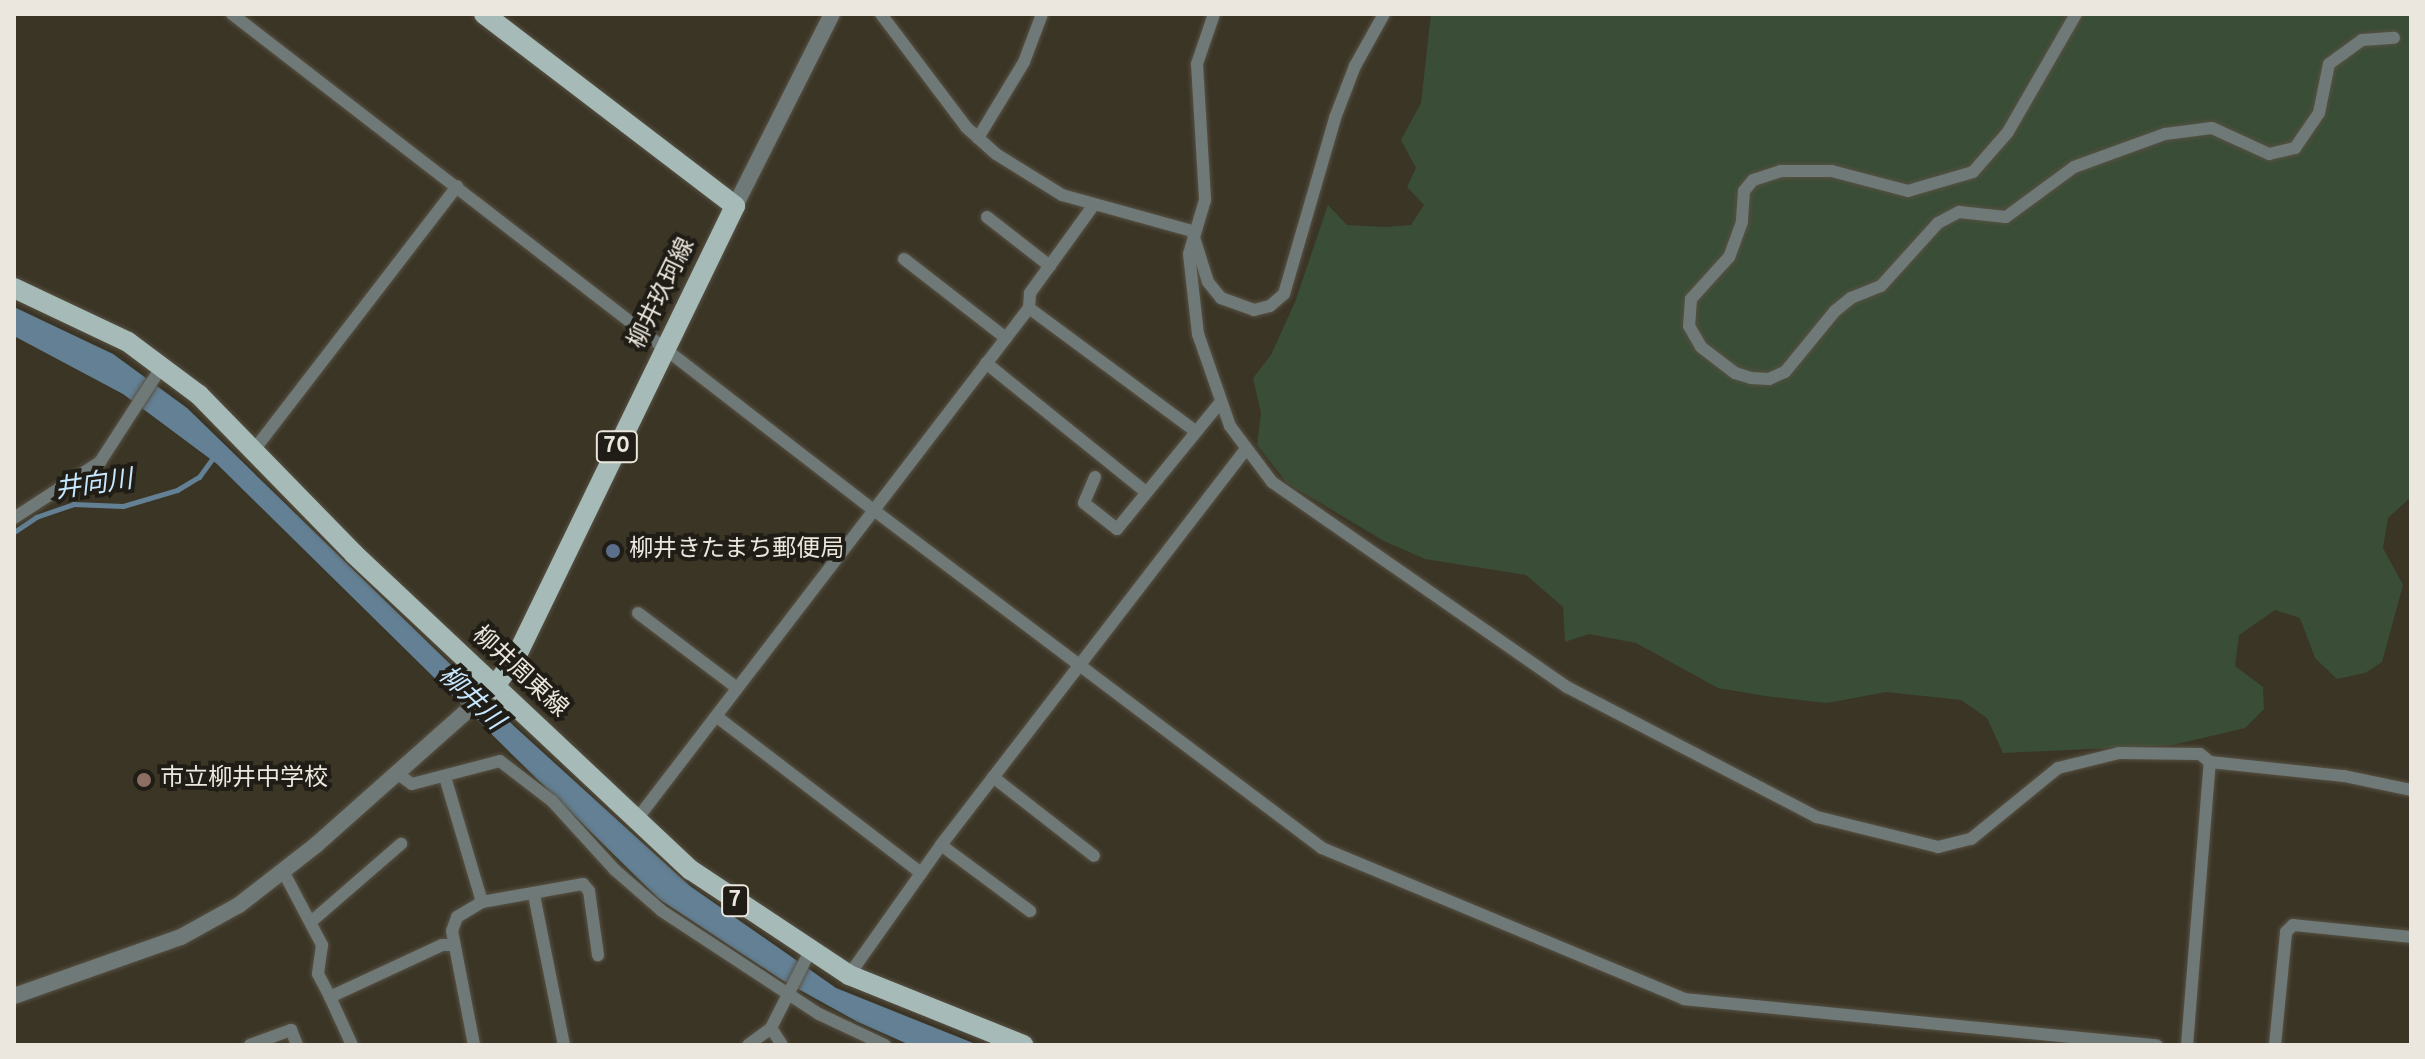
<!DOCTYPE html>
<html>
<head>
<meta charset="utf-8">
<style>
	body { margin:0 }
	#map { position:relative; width:2425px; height:1059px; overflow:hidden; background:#3b3526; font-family:Overpass,"Noto Sans JP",sans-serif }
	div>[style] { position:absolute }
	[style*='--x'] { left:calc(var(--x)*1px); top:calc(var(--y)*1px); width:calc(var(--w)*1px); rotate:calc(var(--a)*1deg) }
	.green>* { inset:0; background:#3a4d36 }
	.water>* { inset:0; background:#638095 }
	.stream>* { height:5px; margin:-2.5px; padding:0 2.5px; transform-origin:2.5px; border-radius:2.5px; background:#638095 }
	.roads { filter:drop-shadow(0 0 2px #575143) drop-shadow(0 0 2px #575143) }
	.minor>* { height:12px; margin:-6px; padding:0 6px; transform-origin:6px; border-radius:6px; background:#6f7977 }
	.tertiary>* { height:16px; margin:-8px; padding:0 8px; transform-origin:8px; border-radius:8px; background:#6f7977 }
	.primary>* { height:20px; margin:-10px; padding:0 10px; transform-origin:10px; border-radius:10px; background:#a6bbb8 }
	.dots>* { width:22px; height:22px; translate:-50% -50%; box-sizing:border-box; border:4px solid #201d16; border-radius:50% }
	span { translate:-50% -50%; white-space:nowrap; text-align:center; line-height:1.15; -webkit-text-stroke:8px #201d16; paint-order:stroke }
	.shield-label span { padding:2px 6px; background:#201d16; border:2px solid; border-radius:6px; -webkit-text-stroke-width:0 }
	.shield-label { font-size:22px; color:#ebe7de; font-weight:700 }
	.street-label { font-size:24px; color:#ebe7de }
	.poi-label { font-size:24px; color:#ebe7de }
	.left { translate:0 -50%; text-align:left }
	.water-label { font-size:26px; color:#c7e7fe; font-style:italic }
	.frame { position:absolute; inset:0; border:16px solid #ebe7de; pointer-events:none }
</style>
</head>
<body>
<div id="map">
	<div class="green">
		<i style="clip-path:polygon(1431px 14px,2411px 14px,2411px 497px,2388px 518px,2383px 548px,2403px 585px,2382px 662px,2365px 673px,2337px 679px,2315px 658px,2300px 618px,2275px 610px,2239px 635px,2235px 666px,2263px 687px,2264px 709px,2245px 728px,2173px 745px,2003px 753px,1987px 718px,1961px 700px,1886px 692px,1827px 703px,1765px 696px,1718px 688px,1636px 643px,1589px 634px,1565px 642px,1563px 607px,1526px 575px,1425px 559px,1384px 541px,1287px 483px,1257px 445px,1261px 413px,1253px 378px,1271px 355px,1295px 302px,1328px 205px,1347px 225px,1385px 227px,1411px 225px,1424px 205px,1407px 187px,1416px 168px,1401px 140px,1421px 103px)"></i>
	</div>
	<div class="water">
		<i style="clip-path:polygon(14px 307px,113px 354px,187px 408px,515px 727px,690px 886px,836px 988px,978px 1045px,910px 1045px,858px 1022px,782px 980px,659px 899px,217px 464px,123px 394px,14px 336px)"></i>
	</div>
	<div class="stream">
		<i style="--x:14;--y:532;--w:27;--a:-34"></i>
		<i style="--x:36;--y:517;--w:39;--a:-19"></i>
		<i style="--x:73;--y:504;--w:50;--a:2.3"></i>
		<i style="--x:123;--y:506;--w:56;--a:-16.5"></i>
		<i style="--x:177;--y:490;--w:26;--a:-31"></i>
		<i style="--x:199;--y:477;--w:26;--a:-54"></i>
	</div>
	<div class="roads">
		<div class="minor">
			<i style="--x:232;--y:14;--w:808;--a:37.71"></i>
			<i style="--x:871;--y:508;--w:565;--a:37.01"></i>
			<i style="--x:1322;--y:848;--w:392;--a:22.6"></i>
			<i style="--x:1684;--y:999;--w:475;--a:5.6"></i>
			<i style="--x:881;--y:14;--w:141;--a:53"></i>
			<i style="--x:966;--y:127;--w:40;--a:42"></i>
			<i style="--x:996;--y:154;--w:78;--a:31.8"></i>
			<i style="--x:1062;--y:195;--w:135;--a:15.5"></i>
			<i style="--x:1214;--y:14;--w:53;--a:108.8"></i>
			<i style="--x:1197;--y:64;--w:136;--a:86.6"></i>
			<i style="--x:1205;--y:200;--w:56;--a:106.5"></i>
			<i style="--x:1189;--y:254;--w:81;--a:83.6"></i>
			<i style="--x:1198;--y:334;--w:97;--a:70.8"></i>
			<i style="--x:1230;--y:426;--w:70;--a:53.1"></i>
			<i style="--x:1272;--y:482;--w:359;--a:34.8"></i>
			<i style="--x:1567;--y:687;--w:282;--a:27.5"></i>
			<i style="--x:1817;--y:817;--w:125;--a:13.9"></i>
			<i style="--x:1938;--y:847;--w:34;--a:-14"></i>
			<i style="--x:1971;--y:839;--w:112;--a:-39.2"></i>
			<i style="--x:2058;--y:768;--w:63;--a:-13.8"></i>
			<i style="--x:2119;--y:753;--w:81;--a:0.7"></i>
			<i style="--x:2200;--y:754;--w:13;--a:39"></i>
			<i style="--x:2210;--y:762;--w:135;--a:6"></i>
			<i style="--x:2344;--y:776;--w:68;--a:11.8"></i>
			<i style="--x:2076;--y:14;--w:136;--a:120"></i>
			<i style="--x:2008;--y:132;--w:53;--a:131.2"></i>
			<i style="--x:1973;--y:172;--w:68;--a:163.7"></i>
			<i style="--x:1908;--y:191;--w:79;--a:-165.3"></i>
			<i style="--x:1832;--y:171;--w:51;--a:180"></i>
			<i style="--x:1781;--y:171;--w:29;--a:162"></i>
			<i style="--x:1753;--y:180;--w:14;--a:129"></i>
			<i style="--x:1744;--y:191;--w:31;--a:94"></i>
			<i style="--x:1742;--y:222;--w:37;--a:110"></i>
			<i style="--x:1729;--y:257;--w:57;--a:132.1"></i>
			<i style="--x:1691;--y:299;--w:27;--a:94"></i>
			<i style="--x:1689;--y:326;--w:24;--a:60"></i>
			<i style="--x:1701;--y:347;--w:43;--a:37.4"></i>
			<i style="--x:1735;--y:373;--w:17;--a:17"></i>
			<i style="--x:1751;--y:378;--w:18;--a:3"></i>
			<i style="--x:1769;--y:379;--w:17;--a:-24"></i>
			<i style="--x:1785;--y:372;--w:79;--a:-50.7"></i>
			<i style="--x:1835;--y:311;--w:21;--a:-39"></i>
			<i style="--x:1851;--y:298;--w:32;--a:-22"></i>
			<i style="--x:1881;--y:286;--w:85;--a:-47.9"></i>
			<i style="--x:1938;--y:223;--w:24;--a:-28"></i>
			<i style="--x:1959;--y:212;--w:47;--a:6.1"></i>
			<i style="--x:2006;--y:217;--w:84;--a:-36.3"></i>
			<i style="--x:2074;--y:167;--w:97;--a:-19.9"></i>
			<i style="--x:2165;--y:134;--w:47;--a:-7.3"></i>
			<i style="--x:2212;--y:128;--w:63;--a:24.5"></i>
			<i style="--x:2269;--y:154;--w:27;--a:-13"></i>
			<i style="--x:2295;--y:148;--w:42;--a:-55.6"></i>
			<i style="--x:2319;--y:113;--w:50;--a:-78.5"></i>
			<i style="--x:2329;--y:64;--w:41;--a:-36"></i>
			<i style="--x:2362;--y:40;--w:32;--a:-4"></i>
			<i style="--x:978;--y:138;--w:89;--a:-58.8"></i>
			<i style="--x:1024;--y:62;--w:51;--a:-69.4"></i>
			<i style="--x:987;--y:217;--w:80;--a:37.9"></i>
			<i style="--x:1192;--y:231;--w:53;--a:72.6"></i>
			<i style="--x:1208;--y:282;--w:21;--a:51"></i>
			<i style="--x:1221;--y:298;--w:35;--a:20"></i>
			<i style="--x:1254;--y:310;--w:16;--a:-14"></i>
			<i style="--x:1270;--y:306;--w:18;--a:-41"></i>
			<i style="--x:1284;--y:294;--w:183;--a:-73.8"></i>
			<i style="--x:1335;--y:118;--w:56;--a:-69"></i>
			<i style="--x:1355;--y:66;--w:60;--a:-60.9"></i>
			<i style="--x:904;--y:259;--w:129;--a:37.8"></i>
			<i style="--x:1029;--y:308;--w:207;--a:36.5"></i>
			<i style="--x:986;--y:363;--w:206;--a:38.9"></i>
			<i style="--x:254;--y:450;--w:333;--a:-52.4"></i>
			<i style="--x:1095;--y:477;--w:28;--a:113"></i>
			<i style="--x:1084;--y:503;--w:42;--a:38.2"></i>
			<i style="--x:1117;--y:529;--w:161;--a:-50.8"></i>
			<i style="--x:14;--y:518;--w:103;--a:-33.1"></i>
			<i style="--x:100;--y:462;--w:114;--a:-57.1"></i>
			<i style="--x:638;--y:613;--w:124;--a:37.1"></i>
			<i style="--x:717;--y:717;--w:257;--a:37.4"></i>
			<i style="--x:398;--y:774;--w:17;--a:36"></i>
			<i style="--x:412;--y:784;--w:91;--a:-14.6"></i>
			<i style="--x:500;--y:761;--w:66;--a:37.6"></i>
			<i style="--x:552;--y:801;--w:93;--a:47.6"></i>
			<i style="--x:615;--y:870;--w:62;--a:41.1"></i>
			<i style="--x:662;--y:911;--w:188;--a:33.3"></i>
			<i style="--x:819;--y:1014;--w:73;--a:25.2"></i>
			<i style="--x:445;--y:777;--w:130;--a:73.5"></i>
			<i style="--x:482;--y:902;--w:103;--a:-10.1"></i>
			<i style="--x:583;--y:884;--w:9;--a:49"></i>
			<i style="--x:589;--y:891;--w:65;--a:82"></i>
			<i style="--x:993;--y:777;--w:128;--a:38"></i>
			<i style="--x:637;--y:819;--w:644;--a:-52.51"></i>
			<i style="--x:1029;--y:308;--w:15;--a:-86"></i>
			<i style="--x:1030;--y:293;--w:107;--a:-54.1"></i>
			<i style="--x:941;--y:845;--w:111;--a:36.6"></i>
			<i style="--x:283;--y:871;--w:84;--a:62.2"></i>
			<i style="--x:322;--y:945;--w:29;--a:98"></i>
			<i style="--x:318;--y:974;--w:26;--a:62"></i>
			<i style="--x:330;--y:997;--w:123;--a:-24.9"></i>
			<i style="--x:442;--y:945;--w:12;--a:0"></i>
			<i style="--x:534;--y:895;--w:153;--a:78.7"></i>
			<i style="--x:312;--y:921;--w:118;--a:-40.9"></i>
			<i style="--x:849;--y:975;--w:159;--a:-54.7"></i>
			<i style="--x:941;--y:845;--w:497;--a:-52.4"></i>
			<i style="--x:330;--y:997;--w:53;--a:65.4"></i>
			<i style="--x:771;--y:1028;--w:20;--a:57"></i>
			<i style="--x:250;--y:1045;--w:44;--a:-20.1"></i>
			<i style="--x:291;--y:1030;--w:16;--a:68"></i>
			<i style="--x:474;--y:1045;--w:116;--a:-100.9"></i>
			<i style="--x:452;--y:931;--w:15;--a:-70"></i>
			<i style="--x:457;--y:917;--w:29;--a:-31"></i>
			<i style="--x:748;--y:1045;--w:29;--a:-36"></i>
			<i style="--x:771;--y:1028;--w:84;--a:-63.1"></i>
			<i style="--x:2187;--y:1045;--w:284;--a:-85.4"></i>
			<i style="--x:2275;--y:1045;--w:114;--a:-84.4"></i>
			<i style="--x:2286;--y:932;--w:10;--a:-45"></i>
			<i style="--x:2293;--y:925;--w:119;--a:5.8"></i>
		</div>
		<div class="tertiary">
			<i style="--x:735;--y:206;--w:215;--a:-63.2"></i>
			<i style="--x:14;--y:996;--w:177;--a:-19.5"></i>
			<i style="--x:181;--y:937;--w:66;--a:-28.9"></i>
			<i style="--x:239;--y:905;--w:98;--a:-37.9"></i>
			<i style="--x:316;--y:845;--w:239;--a:-41.6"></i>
		</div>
		<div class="primary">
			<i style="--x:484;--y:14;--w:316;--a:37.4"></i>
			<i style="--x:735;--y:206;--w:501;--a:115.9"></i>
			<i style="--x:516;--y:657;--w:36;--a:126"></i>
			<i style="--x:14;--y:288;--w:126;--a:25.3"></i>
			<i style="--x:128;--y:342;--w:89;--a:36.7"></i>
			<i style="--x:199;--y:395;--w:222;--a:45.7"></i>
			<i style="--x:354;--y:554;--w:462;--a:43.2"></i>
			<i style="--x:691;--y:870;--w:190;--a:33.6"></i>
			<i style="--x:849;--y:975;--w:188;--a:21.9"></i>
		</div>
	</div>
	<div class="dots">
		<i style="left:613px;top:551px;background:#5c6f8a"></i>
		<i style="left:144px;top:780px;background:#8d6e63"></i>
	</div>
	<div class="shield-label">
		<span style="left:617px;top:447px">70</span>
		<span style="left:735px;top:901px">7</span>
	</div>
	<div class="street-label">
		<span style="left:663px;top:294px;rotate:-64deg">柳井玖珂線</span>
		<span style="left:519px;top:673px;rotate:43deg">柳井周東線</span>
	</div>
	<div class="poi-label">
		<span class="left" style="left:629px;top:551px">柳井きたまち郵便局</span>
		<span class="left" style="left:160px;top:780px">市立柳井中学校</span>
	</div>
	<div class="water-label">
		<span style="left:94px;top:486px;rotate:-8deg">井向川</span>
		<span style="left:470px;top:699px;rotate:44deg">柳井川</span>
	</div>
	<div class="frame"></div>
</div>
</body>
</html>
